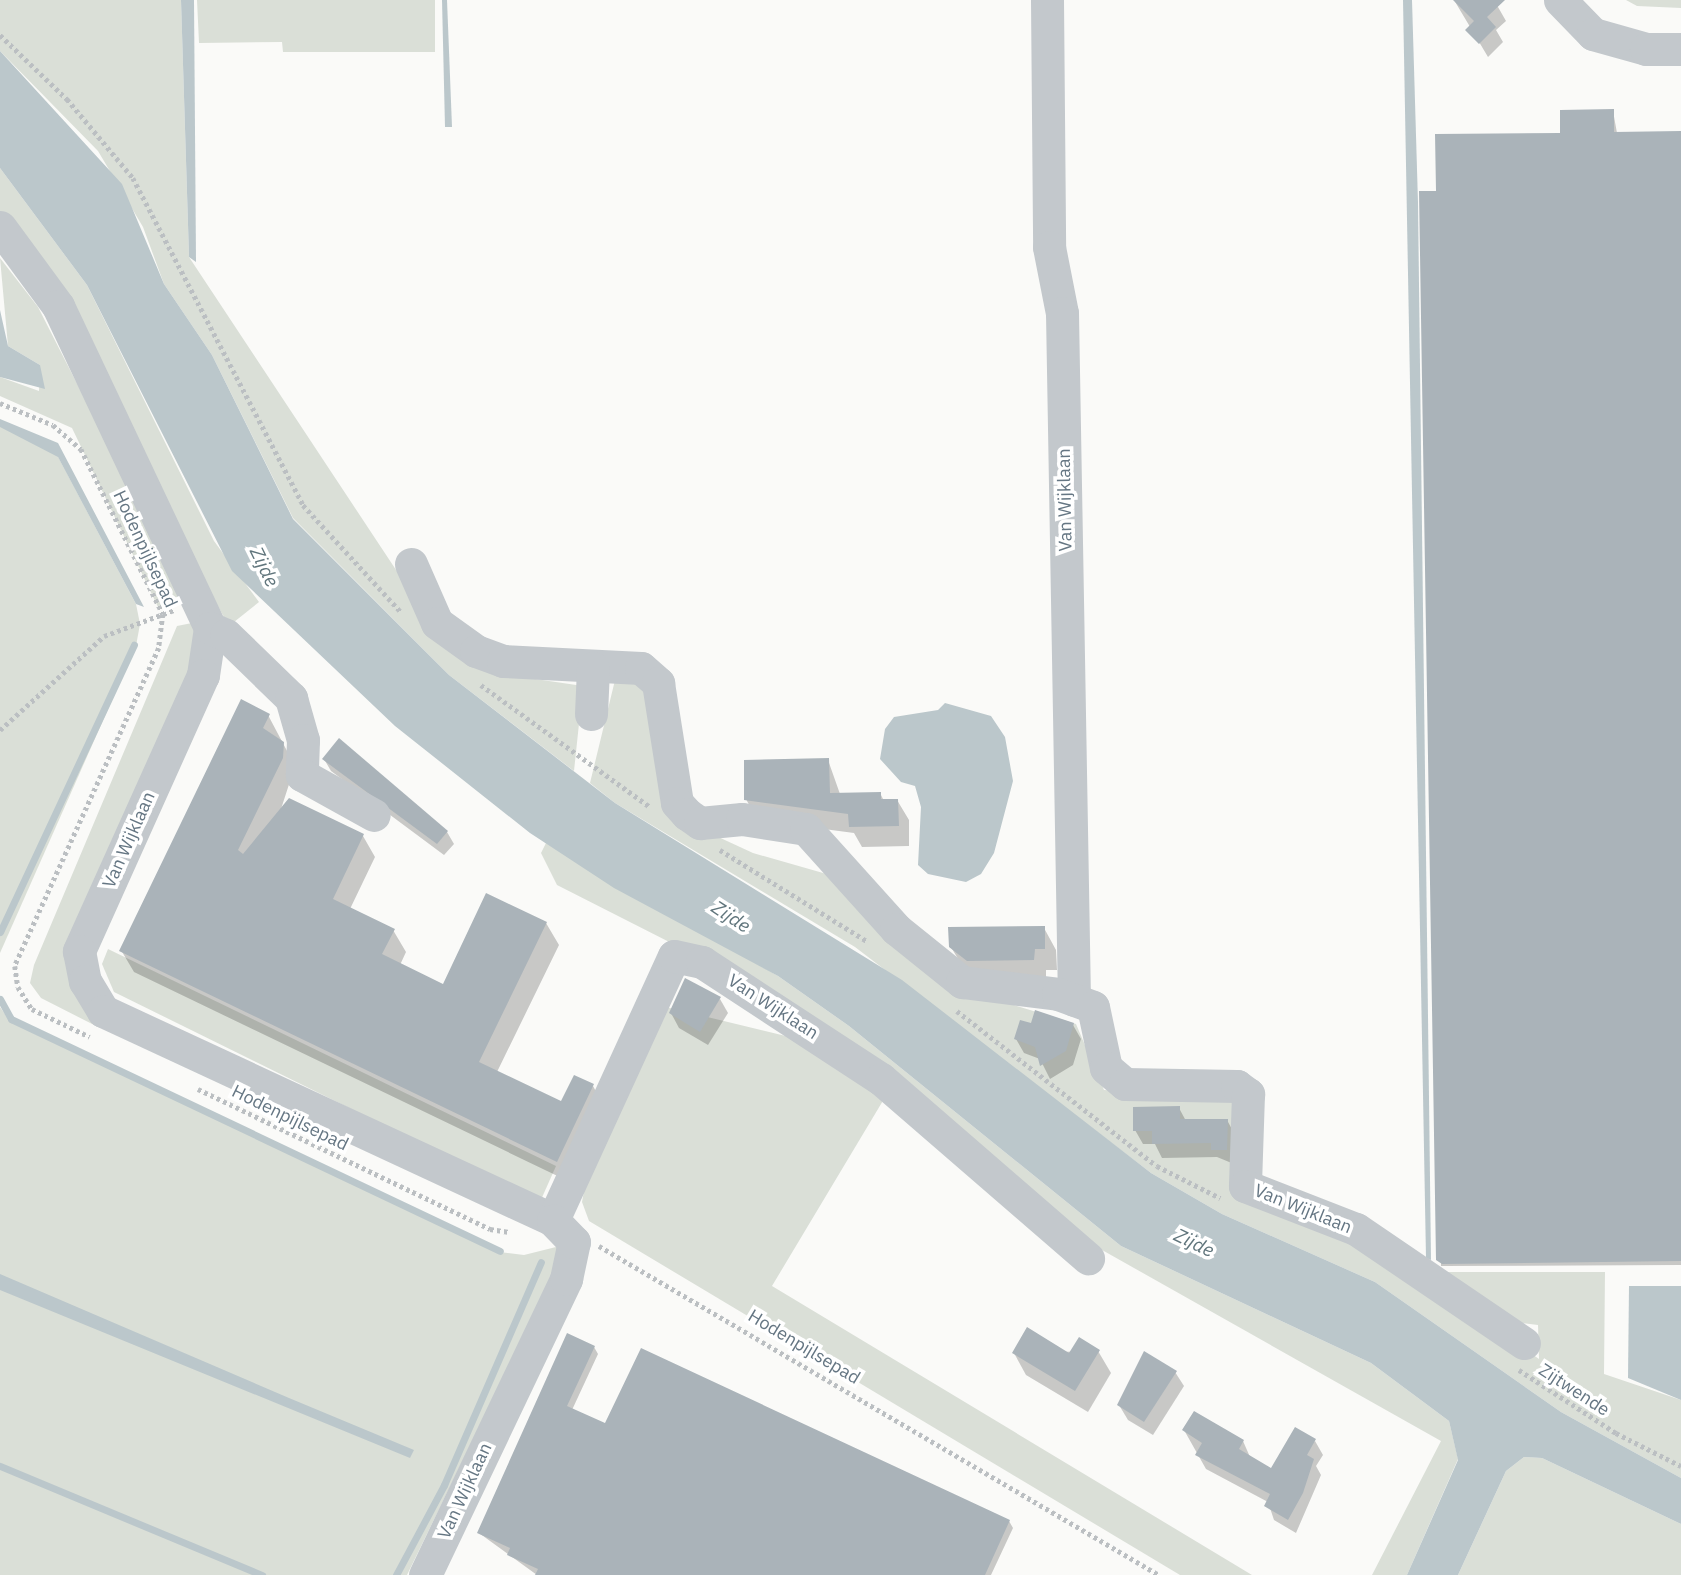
<!DOCTYPE html>
<html>
<head>
<meta charset="utf-8">
<style>
	body { margin:0 }
	#map { position:relative; width:1681px; height:1575px; overflow:hidden; background:#fafaf8; font-family:"IBM Plex Sans",sans-serif }
	div>[style] { position:absolute }
	[style*='--x'] { left:calc(var(--x)*1px); top:calc(var(--y)*1px); width:calc(var(--w)*1px); rotate:calc(var(--a)*1deg) }
	.green>* { inset:0; background:#dadfd7 }
	.water>* { inset:0; background:#bbc7cb }
	.shadow>* { inset:0; background:#0003 }
	.stream>* { height:7px; margin:-3.5px; padding:0 3.5px; transform-origin:3.5px; border-radius:3.5px; background:#bbc7cb }
	.building>* { inset:0; background:#aab3b9 }
	.path>* { height:4.5px; margin-top:-2.25px; transform-origin:0; background:repeating-linear-gradient(90deg,#bbbfc2 0 3.5px,transparent 0 7px) }
	.minor>* { height:33px; margin:-16.5px; padding:0 16.5px; transform-origin:16.5px; border-radius:16.5px; background:#c3c8cc }
	span { translate:-50% -50%; white-space:nowrap; text-align:center; line-height:1.15; -webkit-text-stroke:7px #fff; paint-order:stroke }
	.street-label { font-size:18px; color:#657683 }
	.water-label { font-size:19px; color:#60757c; font-style:italic }
</style>
</head>
<body>
<div id="map">
	<div class="green">
		<i style="clip-path:polygon(0 0,181px 0,189px 257px,447px 647px,508px 675px,583px 686px,574px 771px,449px 675px,293px 518px,212px 355px,164px 284px,143px 227px,98px 151px,0 51px)"></i>
		<i style="clip-path:polygon(197px 0,435px 0,435px 52px,283px 52px,282px 42px,199px 43px)"></i>
		<i style="clip-path:polygon(1626px 0,1681px 0,1681px 8px,1637px 6px)"></i>
		<i style="clip-path:polygon(0 168px,87px 285px,214px 541px,259px 602px,229px 626px,0 218px)"></i>
		<i style="clip-path:polygon(0 258px,38px 307px,185px 596px,158px 607px,72px 428px,0 396px,0 377px,39px 391px,40px 365px,8px 346px)"></i>
		<i style="clip-path:polygon(0 424px,54px 449px,136px 604px,140px 624px,136px 646px,0 953px)"></i>
		<i style="clip-path:polygon(197px 622px,204px 638px,83px 932px,96px 1026px,41px 998px,30px 983px,34px 965px,177px 626px)"></i>
		<i style="clip-path:polygon(616px 676px,651px 684px,701px 829px,753px 853px,837px 877px,1004px 1002px,1076px 1024px,1104px 1090px,1234px 1098px,1237px 1185px,1396px 1259px,1539px 1359px,1538px 1325px,1498px 1320px,1425px 1272px,1605px 1272px,1604px 1374px,1681px 1400px,1681px 1478px,1561px 1412px,1375px 1282px,1222px 1214px,1151px 1173px,855px 947px,615px 803px,590px 783px)"></i>
		<i style="clip-path:polygon(546px 843px,778px 976px,849px 1026px,1121px 1246px,1371px 1363px,1449px 1421px,1458px 1459px,1407px 1575px,1372px 1575px,1441px 1441px,1079px 1237px,687px 951px,557px 885px,541px 853px)"></i>
		<i style="clip-path:polygon(108px 949px,556px 1166px,540px 1202px,114px 992px,102px 964px)"></i>
		<i style="clip-path:polygon(662px 1006px,794px 1038px,884px 1099px,772px 1286px,1252px 1575px,1180px 1575px,589px 1221px,582px 1202px,587px 1175px)"></i>
		<i style="clip-path:polygon(0 1007px,9px 1020px,499px 1252px,524px 1255px,568px 1244px,407px 1575px,0 1575px)"></i>
		<i style="clip-path:polygon(1524px 1457px,1542px 1458px,1681px 1524px,1681px 1575px,1458px 1575px,1506px 1471px)"></i>
	</div>
	<div class="water">
		<i style="clip-path:polygon(181px 0,194px 0,196px 262px,189px 257px)"></i>
		<i style="clip-path:polygon(442px 0,447px 0,452px 127px,445px 127px)"></i>
		<i style="clip-path:polygon(1403px 0,1412px 0,1418px 203px,1431px 1260px,1426px 1258px)"></i>
		<i style="clip-path:polygon(0 51px,122px 184px,164px 284px,212px 355px,293px 519px,449px 675px,615px 803px,902px 980px,1151px 1173px,1222px 1214px,1375px 1282px,1561px 1412px,1681px 1478px,1681px 1524px,1542px 1458px,1524px 1457px,1506px 1471px,1458px 1575px,1407px 1575px,1458px 1460px,1449px 1421px,1371px 1363px,1121px 1246px,849px 1026px,778px 976px,614px 888px,530px 833px,395px 726px,232px 571px,87px 285px,0 168px)"></i>
		<i style="clip-path:polygon(0 310px,8px 346px,40px 365px,45px 389px,0 377px)"></i>
		<i style="clip-path:polygon(0 419px,58px 443px,144px 607px,136px 604px,58px 457px,0 427px)"></i>
		<i style="clip-path:polygon(945px 703px,991px 716px,1005px 737px,1013px 781px,994px 853px,981px 874px,966px 882px,928px 874px,918px 865px,921px 807px,915px 786px,901px 782px,880px 759px,885px 729px,894px 717px,938px 710px)"></i>
		<i style="clip-path:polygon(0 1274px,289px 1398px,414px 1450px,410px 1458px,0 1290px)"></i>
		<i style="clip-path:polygon(1629px 1286px,1681px 1286px,1681px 1400px,1628px 1378px)"></i>
	</div>
	<div class="shadow">
		<i style="clip-path:polygon(1454px 0,1491px 0,1498px 7px,1506px 21px,1496px 30px,1503px 42px,1488px 57px)"></i>
		<i style="clip-path:polygon(1613px 111px,1617px 133px,1681px 132px,1681px 1265px,1441px 1266px,1438px 193px)"></i>
		<i style="clip-path:polygon(268px 715px,295px 766px,281px 809px,363px 836px,375px 857px,350px 909px,393px 930px,406px 952px,400px 965px,444px 986px,546px 923px,559px 945px,497px 1072px,562px 1103px,593px 1086px,605px 1108px,570px 1182px,134px 972px,121px 950px)"></i>
		<i style="clip-path:polygon(324px 759px,447px 832px,454px 844px,444px 855px,331px 771px)"></i>
		<i style="clip-path:polygon(828px 760px,840px 794px,880px 793px,884px 801px,897px 800px,909px 820px,909px 846px,862px 847px,854px 833px,757px 820px,746px 799px)"></i>
		<i style="clip-path:polygon(1044px 928px,1056px 950px,1057px 970px,1046px 970px,1046px 981px,964px 969px,951px 947px)"></i>
		<i style="clip-path:polygon(720px 999px,728px 1013px,708px 1045px,679px 1028px,671px 1013px)"></i>
		<i style="clip-path:polygon(1073px 1025px,1081px 1039px,1073px 1065px,1050px 1079px,1040px 1059px,1024px 1053px,1016px 1039px,1032px 1026px)"></i>
		<i style="clip-path:polygon(1179px 1108px,1186px 1121px,1227px 1120px,1235px 1135px,1234px 1164px,1217px 1157px,1162px 1158px,1155px 1144px,1143px 1144px,1135px 1130px)"></i>
		<i style="clip-path:polygon(594px 1347px,598px 1354px,572px 1410px,606px 1426px,1009px 1521px,1013px 1528px,991px 1575px,537px 1575px,479px 1533px)"></i>
		<i style="clip-path:polygon(1098px 1351px,1111px 1373px,1088px 1412px,1026px 1375px,1014px 1353px)"></i>
		<i style="clip-path:polygon(1175px 1372px,1184px 1386px,1153px 1435px,1128px 1420px,1119px 1405px)"></i>
		<i style="clip-path:polygon(1184px 1430px,1243px 1441px,1250px 1457px,1271px 1470px,1315px 1441px,1323px 1455px,1316px 1466px,1321px 1475px,1296px 1533px,1274px 1520px,1268px 1502px,1206px 1469px)"></i>
	</div>
	<div class="stream">
		<i style="--x:0;--y:932;--w:317;--a:-65"></i>
		<i style="--x:0;--y:999;--w:23;--a:61"></i>
		<i style="--x:11;--y:1019;--w:541;--a:25.38"></i>
		<i style="--x:0;--y:1466;--w:284;--a:22.6"></i>
		<i style="--x:396;--y:1575;--w:102;--a:-61.9"></i>
		<i style="--x:444;--y:1485;--w:243;--a:-66.5"></i>
	</div>
	<div class="building">
		<i style="clip-path:polygon(1453px 0,1505px 0,1487px 17px,1496px 27px,1479px 44px,1465px 30px,1474px 21px)"></i>
		<i style="clip-path:polygon(1614px 109px,1614px 132px,1681px 131px,1681px 1261px,1442px 1264px,1436px 1260px,1419px 191px,1436px 191px,1435px 134px,1560px 133px,1560px 110px)"></i>
		<i style="clip-path:polygon(241px 699px,270px 714px,263px 728px,284px 742px,283px 758px,238px 850px,243px 854px,289px 798px,364px 834px,333px 899px,395px 929px,382px 954px,443px 984px,486px 893px,547px 922px,479px 1062px,561px 1101px,574px 1075px,594px 1084px,557px 1162px,119px 951px)"></i>
		<i style="clip-path:polygon(339px 738px,448px 831px,437px 844px,322px 759px)"></i>
		<i style="clip-path:polygon(829px 758px,830px 793px,881px 792px,881px 799px,898px 799px,899px 826px,849px 827px,848px 814px,744px 800px,744px 760px)"></i>
		<i style="clip-path:polygon(1045px 926px,1045px 949px,1035px 949px,1034px 960px,967px 961px,949px 947px,948px 927px)"></i>
		<i style="clip-path:polygon(685px 978px,721px 997px,700px 1032px,669px 1013px)"></i>
		<i style="clip-path:polygon(1035px 1010px,1074px 1023px,1066px 1051px,1040px 1066px,1035px 1047px,1014px 1039px,1020px 1020px,1031px 1023px)"></i>
		<i style="clip-path:polygon(1180px 1106px,1180px 1119px,1228px 1119px,1227px 1150px,1211px 1150px,1211px 1143px,1152px 1144px,1152px 1131px,1133px 1131px,1133px 1107px)"></i>
		<i style="clip-path:polygon(1027px 1327px,1069px 1353px,1079px 1337px,1100px 1350px,1075px 1391px,1012px 1353px)"></i>
		<i style="clip-path:polygon(567px 1333px,595px 1346px,567px 1406px,605px 1423px,641px 1348px,1010px 1520px,985px 1575px,535px 1575px,538px 1569px,507px 1555px,510px 1548px,477px 1533px)"></i>
		<i style="clip-path:polygon(1144px 1351px,1177px 1371px,1144px 1422px,1117px 1405px)"></i>
		<i style="clip-path:polygon(1194px 1411px,1244px 1440px,1239px 1449px,1271px 1468px,1295px 1427px,1316px 1439px,1307px 1455px,1314px 1459px,1303px 1493px,1288px 1520px,1264px 1506px,1270px 1494px,1195px 1455px,1202px 1443px,1182px 1430px)"></i>
	</div>
	<div class="path">
		<i style="--x:0;--y:35;--w:93;--a:43.7"></i>
		<i style="--x:67;--y:99;--w:103;--a:50.1"></i>
		<i style="--x:133;--y:178;--w:369;--a:62.5"></i>
		<i style="--x:303;--y:505;--w:144;--a:47.5"></i>
		<i style="--x:0;--y:403;--w:57;--a:22.5"></i>
		<i style="--x:53;--y:425;--w:37;--a:41"></i>
		<i style="--x:81;--y:449;--w:184;--a:63.6"></i>
		<i style="--x:163;--y:614;--w:34;--a:97"></i>
		<i style="--x:159;--y:648;--w:349;--a:114.4"></i>
		<i style="--x:15;--y:966;--w:21;--a:82"></i>
		<i style="--x:18;--y:987;--w:26;--a:58"></i>
		<i style="--x:32;--y:1009;--w:64;--a:25.8"></i>
		<i style="--x:481;--y:685;--w:208;--a:35.8"></i>
		<i style="--x:0;--y:730;--w:140;--a:-42.1"></i>
		<i style="--x:104;--y:636;--w:75;--a:-20.4"></i>
		<i style="--x:720;--y:850;--w:173;--a:31.8"></i>
		<i style="--x:957;--y:1011;--w:253;--a:37.8"></i>
		<i style="--x:1157;--y:1166;--w:71;--a:26.9"></i>
		<i style="--x:198;--y:1089;--w:324;--a:25.6"></i>
		<i style="--x:490;--y:1229;--w:18;--a:9"></i>
		<i style="--x:599;--y:1246;--w:649;--a:30.43"></i>
		<i style="--x:1519;--y:1370;--w:116;--a:33"></i>
		<i style="--x:1616;--y:1433;--w:73;--a:26.9"></i>
	</div>
	<div class="minor">
		<i style="--x:1047;--y:0;--w:247;--a:89.5"></i>
		<i style="--x:1049;--y:247;--w:67;--a:78.9"></i>
		<i style="--x:1062;--y:313;--w:687;--a:89"></i>
		<i style="--x:1560;--y:0;--w:47;--a:45.9"></i>
		<i style="--x:1593;--y:34;--w:55;--a:15.8"></i>
		<i style="--x:1646;--y:49;--w:35;--a:0"></i>
		<i style="--x:0;--y:227;--w:98;--a:53.7"></i>
		<i style="--x:58;--y:306;--w:356;--a:64.7"></i>
		<i style="--x:210;--y:628;--w:48;--a:98.5"></i>
		<i style="--x:203;--y:675;--w:303;--a:114.2"></i>
		<i style="--x:79;--y:951;--w:31;--a:79"></i>
		<i style="--x:85;--y:981;--w:35;--a:59"></i>
		<i style="--x:103;--y:1011;--w:496;--a:24.9"></i>
		<i style="--x:553;--y:1220;--w:290;--a:-65.4"></i>
		<i style="--x:674;--y:956;--w:29;--a:12"></i>
		<i style="--x:702;--y:962;--w:214;--a:33.2"></i>
		<i style="--x:881;--y:1079;--w:274;--a:40.9"></i>
		<i style="--x:411;--y:564;--w:64;--a:66.2"></i>
		<i style="--x:437;--y:623;--w:48;--a:35.7"></i>
		<i style="--x:476;--y:651;--w:29;--a:20"></i>
		<i style="--x:503;--y:661;--w:138;--a:2.9"></i>
		<i style="--x:641;--y:668;--w:23;--a:41"></i>
		<i style="--x:658;--y:683;--w:121;--a:81"></i>
		<i style="--x:677;--y:803;--w:15;--a:48"></i>
		<i style="--x:687;--y:814;--w:16;--a:35"></i>
		<i style="--x:700;--y:823;--w:42;--a:-5.4"></i>
		<i style="--x:742;--y:819;--w:65;--a:8.9"></i>
		<i style="--x:806;--y:829;--w:135;--a:48"></i>
		<i style="--x:896;--y:929;--w:85;--a:38.8"></i>
		<i style="--x:962;--y:982;--w:97;--a:7.1"></i>
		<i style="--x:1058;--y:994;--w:37;--a:20"></i>
		<i style="--x:1093;--y:1007;--w:62;--a:78"></i>
		<i style="--x:1106;--y:1068;--w:25;--a:40"></i>
		<i style="--x:1125;--y:1084;--w:112;--a:1"></i>
		<i style="--x:1237;--y:1086;--w:14;--a:36"></i>
		<i style="--x:1248;--y:1094;--w:92;--a:91.9"></i>
		<i style="--x:1245;--y:1186;--w:119;--a:21.2"></i>
		<i style="--x:1356;--y:1229;--w:203;--a:34.2"></i>
		<i style="--x:210;--y:628;--w:17;--a:24"></i>
		<i style="--x:226;--y:635;--w:91;--a:44.1"></i>
		<i style="--x:291;--y:698;--w:44;--a:74.1"></i>
		<i style="--x:303;--y:740;--w:35;--a:92"></i>
		<i style="--x:302;--y:775;--w:82;--a:29.1"></i>
		<i style="--x:591;--y:714;--w:46;--a:-87.5"></i>
		<i style="--x:425;--y:1575;--w:328;--a:-64.5"></i>
		<i style="--x:566;--y:1279;--w:38;--a:-78"></i>
		<i style="--x:574;--y:1242;--w:30;--a:-134"></i>
	</div>
	<div class="street-label">
		<span style="left:1065px;top:500px;rotate:-91deg">Van Wijklaan</span>
		<span style="left:145px;top:549px;rotate:65deg">Hodenpijlsepad</span>
		<span style="left:129px;top:840px;rotate:-66deg">Van Wijklaan</span>
		<span style="left:773px;top:1007px;rotate:33deg">Van Wijklaan</span>
		<span style="left:290px;top:1118px;rotate:26deg">Hodenpijlsepad</span>
		<span style="left:1303px;top:1209px;rotate:22deg">Van Wijklaan</span>
		<span style="left:804px;top:1347px;rotate:31deg">Hodenpijlsepad</span>
		<span style="left:1574px;top:1390px;rotate:33deg">Zijtwende</span>
		<span style="left:465px;top:1491px;rotate:-65deg">Van Wijklaan</span>
	</div>
	<div class="water-label">
		<span style="left:264px;top:567px;rotate:64deg">Zijde</span>
		<span style="left:731px;top:917px;rotate:33deg">Zijde</span>
		<span style="left:1194px;top:1243px;rotate:26deg">Zijde</span>
	</div>
</div>
</body>
</html>
